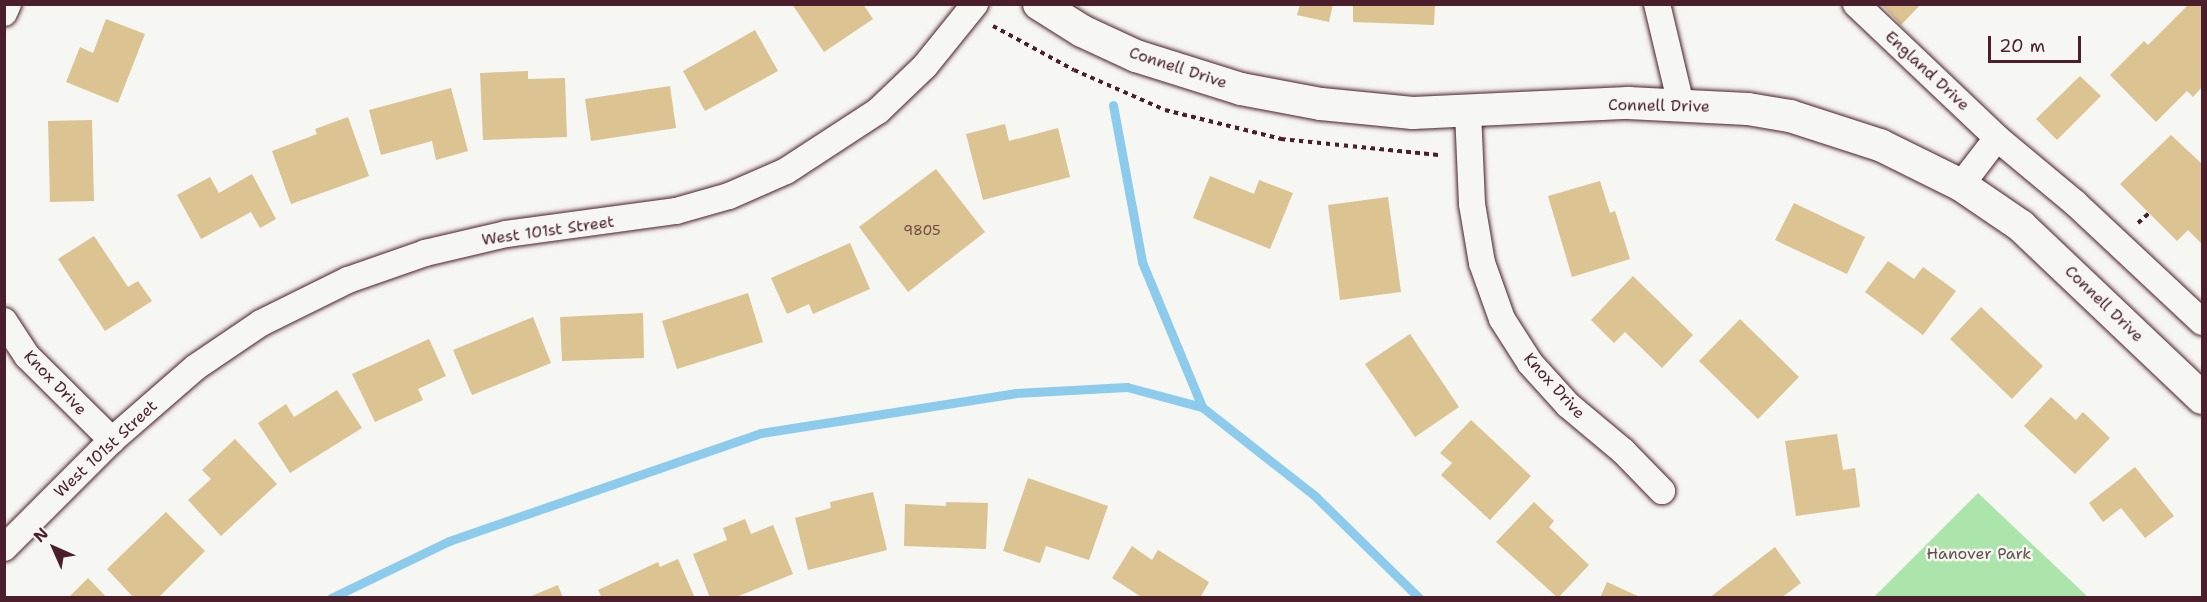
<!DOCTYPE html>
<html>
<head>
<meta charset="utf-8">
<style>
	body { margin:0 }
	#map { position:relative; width:2207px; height:602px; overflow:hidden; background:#f6f6f2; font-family:"Shantell Sans",sans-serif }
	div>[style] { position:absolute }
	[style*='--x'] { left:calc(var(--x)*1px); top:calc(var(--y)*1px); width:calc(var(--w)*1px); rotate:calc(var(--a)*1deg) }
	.green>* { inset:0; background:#abe5ab }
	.stream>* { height:9px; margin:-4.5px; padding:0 4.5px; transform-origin:4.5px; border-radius:4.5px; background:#8dcbed }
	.building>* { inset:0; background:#dbc392 }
	.path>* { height:4px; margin-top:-2px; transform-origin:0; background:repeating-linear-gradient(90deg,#4a1f2b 0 4.5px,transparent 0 9px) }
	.roads { filter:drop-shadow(0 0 2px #4a1f2b) drop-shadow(0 0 2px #4a1f2b) }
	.minor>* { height:26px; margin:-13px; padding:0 13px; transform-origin:13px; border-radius:13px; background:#f6f6f2 }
	.tertiary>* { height:32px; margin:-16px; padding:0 16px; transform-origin:16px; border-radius:16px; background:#f6f6f2 }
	span { translate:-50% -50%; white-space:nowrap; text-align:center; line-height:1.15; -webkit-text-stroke:5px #f6f6f2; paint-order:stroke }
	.number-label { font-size:14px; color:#6e4845 }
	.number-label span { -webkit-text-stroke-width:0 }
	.street-label { font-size:16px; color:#4a1f2b }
	.park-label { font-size:16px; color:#62504b }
	.frame { position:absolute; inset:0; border:6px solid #4a1f2b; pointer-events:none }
	.north { position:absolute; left:24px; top:518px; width:60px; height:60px; -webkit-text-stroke:4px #f6f6f2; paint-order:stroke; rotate:315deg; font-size:16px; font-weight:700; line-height:24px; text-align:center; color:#4a1f2b }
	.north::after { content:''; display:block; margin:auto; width:21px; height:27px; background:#4a1f2b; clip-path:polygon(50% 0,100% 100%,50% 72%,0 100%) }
	.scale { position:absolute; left:1988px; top:36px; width:93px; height:27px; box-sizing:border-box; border:3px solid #4a1f2b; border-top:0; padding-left:8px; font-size:18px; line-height:21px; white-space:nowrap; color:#4a1f2b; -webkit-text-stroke:4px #f6f6f2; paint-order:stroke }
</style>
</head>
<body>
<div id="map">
	<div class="green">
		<i style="clip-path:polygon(1978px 493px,2088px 597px,1874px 597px)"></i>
	</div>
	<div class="stream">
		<i style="--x:1113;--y:105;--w:160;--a:79.5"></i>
		<i style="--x:1142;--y:262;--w:157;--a:67.5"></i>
		<i style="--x:331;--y:598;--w:131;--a:-25.8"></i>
		<i style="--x:449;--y:541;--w:330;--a:-19.1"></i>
		<i style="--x:761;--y:433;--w:257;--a:-8.9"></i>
		<i style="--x:1015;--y:393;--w:112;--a:-3.1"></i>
		<i style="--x:1127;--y:387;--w:78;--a:14.9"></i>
		<i style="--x:1202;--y:407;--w:144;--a:38.2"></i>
		<i style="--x:1315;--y:496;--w:146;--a:44.4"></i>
	</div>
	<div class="building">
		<i style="clip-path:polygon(792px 4px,863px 4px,873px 19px,824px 52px)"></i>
		<i style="clip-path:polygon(1300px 4px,1333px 4px,1329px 22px,1297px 15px)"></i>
		<i style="clip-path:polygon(1353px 4px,1435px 4px,1434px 25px,1353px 22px)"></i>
		<i style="clip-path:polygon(1881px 4px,1921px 4px,1901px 25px)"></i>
		<i style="clip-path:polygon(2189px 4px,2202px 4px,2202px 87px,2193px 97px,2187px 91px,2156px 122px,2110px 75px,2144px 41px,2148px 45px)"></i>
		<i style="clip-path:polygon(106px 19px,145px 34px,118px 103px,66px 82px,80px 47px,93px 53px)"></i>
		<i style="clip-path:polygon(755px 30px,778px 71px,705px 111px,683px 71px)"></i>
		<i style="clip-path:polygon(528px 71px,528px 79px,565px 78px,567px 137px,483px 140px,480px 73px)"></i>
		<i style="clip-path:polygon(2080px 76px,2101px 96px,2057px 140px,2036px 119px)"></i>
		<i style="clip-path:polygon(670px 86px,676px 128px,591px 141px,585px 99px)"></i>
		<i style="clip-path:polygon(451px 88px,468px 151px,436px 160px,432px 141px,381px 155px,369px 110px)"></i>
		<i style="clip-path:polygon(348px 117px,369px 176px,291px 204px,272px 151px,317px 134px,315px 129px)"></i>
		<i style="clip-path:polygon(92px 120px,94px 201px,50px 202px,48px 121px)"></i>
		<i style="clip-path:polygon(1005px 124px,1009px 141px,1058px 128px,1070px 177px,983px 200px,966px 134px)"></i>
		<i style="clip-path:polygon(2171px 135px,2202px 164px,2202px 244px,2188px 230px,2177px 241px,2120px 184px)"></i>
		<i style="clip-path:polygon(936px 169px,985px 232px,908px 292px,859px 227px)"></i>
		<i style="clip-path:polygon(252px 174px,276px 219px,260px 228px,251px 212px,201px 239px,177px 195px,210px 177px,219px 193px)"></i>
		<i style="clip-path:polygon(1210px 176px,1254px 194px,1259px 180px,1293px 193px,1270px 249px,1193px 218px)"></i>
		<i style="clip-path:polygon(1600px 181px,1610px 213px,1615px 211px,1630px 259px,1572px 277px,1548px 196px)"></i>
		<i style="clip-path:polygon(1388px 197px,1401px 292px,1340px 300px,1328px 205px)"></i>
		<i style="clip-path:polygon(1794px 203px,1865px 237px,1847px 274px,1775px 240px)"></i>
		<i style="clip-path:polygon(94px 236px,128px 287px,138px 281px,152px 301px,105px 331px,58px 259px)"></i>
		<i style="clip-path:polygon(850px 243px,870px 289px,813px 314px,809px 304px,787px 314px,771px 278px)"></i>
		<i style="clip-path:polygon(1888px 261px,1914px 279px,1923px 267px,1956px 291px,1923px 335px,1865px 292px)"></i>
		<i style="clip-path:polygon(1633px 276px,1693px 335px,1662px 368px,1625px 332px,1614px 343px,1591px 320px)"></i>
		<i style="clip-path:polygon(748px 293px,763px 342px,677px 369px,662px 321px)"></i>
		<i style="clip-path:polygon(1981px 307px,2043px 366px,2012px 399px,1950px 339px)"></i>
		<i style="clip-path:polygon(643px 313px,644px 358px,562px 361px,560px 317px)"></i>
		<i style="clip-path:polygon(533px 317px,551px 363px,472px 395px,453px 350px)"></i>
		<i style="clip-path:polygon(1740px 319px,1799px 377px,1758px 419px,1699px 361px)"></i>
		<i style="clip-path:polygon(1410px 334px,1459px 407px,1415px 437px,1365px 364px)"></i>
		<i style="clip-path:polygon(429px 339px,446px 376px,418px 389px,423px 400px,375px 422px,352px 374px)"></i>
		<i style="clip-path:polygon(337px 390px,362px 428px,290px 473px,258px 423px,286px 404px,294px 417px)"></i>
		<i style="clip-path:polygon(2051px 397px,2076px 420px,2083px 412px,2110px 438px,2075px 474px,2024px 426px)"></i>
		<i style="clip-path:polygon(1471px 420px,1531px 476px,1490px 520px,1441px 475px,1452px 463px,1440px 453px)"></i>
		<i style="clip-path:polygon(1837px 434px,1843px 470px,1855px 468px,1860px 507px,1796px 516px,1785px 441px)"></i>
		<i style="clip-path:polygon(235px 439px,277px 484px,221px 536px,188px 500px,211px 479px,202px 470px)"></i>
		<i style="clip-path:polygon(2135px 467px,2174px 516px,2145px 538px,2121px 508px,2103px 522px,2089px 503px)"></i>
		<i style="clip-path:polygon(1028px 478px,1108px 506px,1089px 560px,1046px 546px,1040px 563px,1003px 551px)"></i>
		<i style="clip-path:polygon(873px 492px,887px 550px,808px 570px,795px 518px,831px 508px,830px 502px)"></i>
		<i style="clip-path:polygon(946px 502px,988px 503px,986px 549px,904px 546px,905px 504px,946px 506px)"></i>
		<i style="clip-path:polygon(1534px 502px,1554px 521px,1549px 527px,1589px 565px,1558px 598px,1496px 542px)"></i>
		<i style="clip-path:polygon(166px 512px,205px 551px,158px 598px,134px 598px,107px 569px)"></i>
		<i style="clip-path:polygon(745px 519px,751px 534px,773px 525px,793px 574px,734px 598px,710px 598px,693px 554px,727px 540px,723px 528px)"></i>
		<i style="clip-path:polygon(1132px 546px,1152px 560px,1158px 550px,1209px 582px,1200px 598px,1143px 598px,1112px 578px)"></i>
		<i style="clip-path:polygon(1775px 547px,1801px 583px,1781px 598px,1709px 598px)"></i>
		<i style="clip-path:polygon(678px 559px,695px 598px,602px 598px,598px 590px,658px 562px,660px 567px)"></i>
		<i style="clip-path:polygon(88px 578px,107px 598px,68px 598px)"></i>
		<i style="clip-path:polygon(1607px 582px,1642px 598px,1600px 598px)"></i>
		<i style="clip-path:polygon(558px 585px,563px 598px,529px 598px,529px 597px)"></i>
	</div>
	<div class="path">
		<i style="--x:993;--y:26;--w:92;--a:28.5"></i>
		<i style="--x:1074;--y:70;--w:99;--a:23.7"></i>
		<i style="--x:1165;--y:110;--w:120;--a:14"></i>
		<i style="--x:1281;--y:139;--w:158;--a:5.8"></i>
		<i style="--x:2138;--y:223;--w:15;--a:-42"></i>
	</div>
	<div class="roads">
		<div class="minor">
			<i style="--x:1657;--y:4;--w:104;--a:76.6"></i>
			<i style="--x:1856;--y:4;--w:195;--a:43.5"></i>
			<i style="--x:1997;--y:138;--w:102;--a:39.8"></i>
			<i style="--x:2075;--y:203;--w:174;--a:43.1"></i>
			<i style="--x:4;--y:13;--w:10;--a:-66"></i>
			<i style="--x:1468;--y:112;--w:92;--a:87.5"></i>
			<i style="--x:1472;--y:204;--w:60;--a:80.4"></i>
			<i style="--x:1482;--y:263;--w:59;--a:70.3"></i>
			<i style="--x:1502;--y:319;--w:52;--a:57.5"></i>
			<i style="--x:1530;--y:363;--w:57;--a:47.9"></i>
			<i style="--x:1568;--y:405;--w:72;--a:39.9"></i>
			<i style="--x:1623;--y:451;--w:56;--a:45.7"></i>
			<i style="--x:1961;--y:185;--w:59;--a:-52.5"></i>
			<i style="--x:4;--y:321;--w:42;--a:56.7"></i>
			<i style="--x:27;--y:356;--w:120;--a:44.7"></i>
			<i style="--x:4;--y:548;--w:153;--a:-45"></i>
			<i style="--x:112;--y:440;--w:111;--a:-41"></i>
			<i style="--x:196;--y:367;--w:78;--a:-34.1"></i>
			<i style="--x:261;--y:323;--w:97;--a:-26.3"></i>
			<i style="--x:348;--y:280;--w:82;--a:-19.3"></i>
			<i style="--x:425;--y:253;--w:83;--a:-13.2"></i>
			<i style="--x:506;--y:234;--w:172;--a:-7.7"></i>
			<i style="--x:676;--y:211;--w:55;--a:-15.8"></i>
			<i style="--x:729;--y:196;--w:62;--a:-23.7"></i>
			<i style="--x:786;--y:171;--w:110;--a:-33.1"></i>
			<i style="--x:878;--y:111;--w:65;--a:-43.8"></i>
			<i style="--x:925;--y:66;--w:80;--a:-51.1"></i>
		</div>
		<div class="tertiary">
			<i style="--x:1039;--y:4;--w:51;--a:32.1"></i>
			<i style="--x:1082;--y:31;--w:60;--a:24.8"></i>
			<i style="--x:1136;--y:56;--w:110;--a:17.4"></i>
			<i style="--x:1241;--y:89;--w:81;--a:10.6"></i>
			<i style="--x:1321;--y:104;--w:92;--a:5.6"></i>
			<i style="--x:1413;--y:113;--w:215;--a:-2.7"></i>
			<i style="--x:1628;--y:103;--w:120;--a:2.9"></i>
			<i style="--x:1748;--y:109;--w:43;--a:9.5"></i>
			<i style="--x:1790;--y:116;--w:95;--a:17.9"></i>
			<i style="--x:1880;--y:145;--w:90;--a:26.3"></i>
			<i style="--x:1961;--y:185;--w:73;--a:34.3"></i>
			<i style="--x:2021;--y:226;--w:250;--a:43.5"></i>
		</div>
	</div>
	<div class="number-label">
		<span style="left:922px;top:230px">9805</span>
	</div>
	<div class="street-label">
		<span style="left:1178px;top:68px;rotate:18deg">Connell Drive</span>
		<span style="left:1927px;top:71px;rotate:43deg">England Drive</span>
		<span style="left:1659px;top:106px;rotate:1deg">Connell Drive</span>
		<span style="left:548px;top:231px;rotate:-8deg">West 101st Street</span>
		<span style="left:2104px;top:304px;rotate:44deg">Connell Drive</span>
		<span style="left:55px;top:383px;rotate:46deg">Knox Drive</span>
		<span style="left:1554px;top:386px;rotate:48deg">Knox Drive</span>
		<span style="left:106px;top:449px;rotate:-43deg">West 101st Street</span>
	</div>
	<div class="park-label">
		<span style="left:1979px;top:554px">Hanover Park</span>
	</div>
	<div class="frame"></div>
	<div class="north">N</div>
	<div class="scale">20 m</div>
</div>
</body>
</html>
